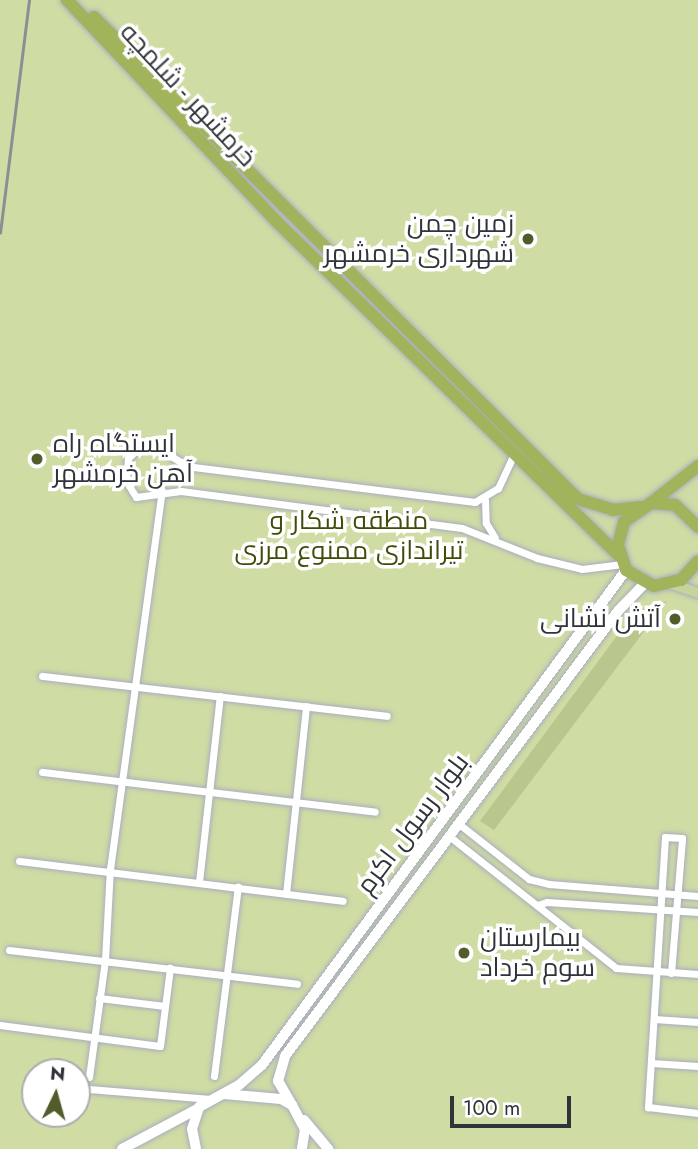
<!DOCTYPE html>
<html>
<head>
<meta charset="utf-8">
<style>
	body { margin:0 }
	#map { position:relative; width:698px; height:1149px; overflow:hidden; background:#f9fafe; font-family:Jost,Cairo,sans-serif }
	div>[style] { position:absolute }
	[style*='--x'] { left:calc(var(--x)*1px); top:calc(var(--y)*1px); width:calc(var(--w)*1px); rotate:calc(var(--a)*1deg) }
	.green>* { inset:0; background:#cfdca4 }
	.forest>* { inset:0; background:#b9c68e }
	.roads { filter:drop-shadow(0 0 2px #a9aebf) drop-shadow(0 0 2px #a9aebf) }
	.street>* { height:7px; margin:-3.5px; padding:0 3.5px; transform-origin:3.5px; border-radius:3.5px; background:#fff }
	.secondary>* { height:10px; margin:-5px; padding:0 5px; transform-origin:5px; border-radius:5px; background:#fff }
	.primary>* { height:10px; margin:-5px; padding:0 5px; transform-origin:5px; border-radius:5px; background:#c7d29d }
	.highway>* { height:12px; margin:-6px; padding:0 6px; transform-origin:6px; border-radius:6px; background:#a2b45b }
	.rail>* { height:2.5px; margin:-1.25px; padding:0 1.25px; transform-origin:1.25px; border-radius:1.25px; background:#8d8e94 }
	.dots>* { width:19px; height:19px; translate:-50% -50%; box-sizing:border-box; border:4px solid #fff; border-radius:50% }
	span { translate:-50% -50%; white-space:nowrap; text-align:center; line-height:1.15; -webkit-text-stroke:7px #fff; paint-order:stroke }
	.street-label { font-size:26px; color:#31333a }
	.poi-label { font-size:26px; color:#31333a }
	.right { translate:-100% -50%; text-align:right }
	.left { translate:0 -50%; text-align:left }
	.park-label { font-size:26px; color:#414b0a }
	.north { position:absolute; left:21px; top:1058px; width:70px; height:70px; box-sizing:border-box; background:#fff; border:2px solid #adadb0; border-radius:50%; rotate:5deg; font-size:19px; font-weight:700; line-height:28px; text-align:center; color:#31333a }
	.north::after { content:''; display:block; margin:auto; width:24px; height:32px; background:#525c2b; clip-path:polygon(50% 0,100% 100%,50% 72%,0 100%) }
	.scale { position:absolute; left:450px; top:1096px; width:121px; height:32px; box-sizing:border-box; border:4px solid #31333a; border-top:0; padding-left:9px; font-size:21px; line-height:24px; white-space:nowrap; color:#31333a; -webkit-text-stroke:5px #fff; paint-order:stroke }
</style>
</head>
<body>
<div id="map">
	<div class="green">
		<i style="clip-path:polygon(evenodd,0 0,698px 0,698px 1149px,0 1149px,0 0,35px 1072px,77px 1072px,77px 1114px,35px 1114px,35px 1072px)"></i>
	</div>
	<div class="forest">
		<i style="clip-path:polygon(667px 601px,494px 830px,480px 821px,636px 610px)"></i>
	</div>
	<div class="roads">
		<div class="street">
			<i style="--x:514;--y:454;--w:38;--a:115"></i>
			<i style="--x:498;--y:488;--w:27;--a:149"></i>
			<i style="--x:475;--y:502;--w:290;--a:-172.9"></i>
			<i style="--x:187;--y:466;--w:34;--a:-148"></i>
			<i style="--x:158;--y:448;--w:16;--a:-169"></i>
			<i style="--x:142;--y:445;--w:19;--a:137"></i>
			<i style="--x:128;--y:458;--w:23;--a:95"></i>
			<i style="--x:126;--y:481;--w:19;--a:58"></i>
			<i style="--x:136;--y:497;--w:45;--a:-7.6"></i>
			<i style="--x:181;--y:491;--w:283;--a:7.5"></i>
			<i style="--x:462;--y:528;--w:81;--a:21.8"></i>
			<i style="--x:537;--y:558;--w:46;--a:13.7"></i>
			<i style="--x:582;--y:569;--w:41;--a:-7"></i>
			<i style="--x:485;--y:500;--w:23;--a:88"></i>
			<i style="--x:486;--y:523;--w:17;--a:59"></i>
			<i style="--x:42;--y:676;--w:347;--a:6.6"></i>
			<i style="--x:42;--y:772;--w:335;--a:6.8"></i>
			<i style="--x:459;--y:824;--w:89;--a:38.2"></i>
			<i style="--x:529;--y:879;--w:21;--a:14"></i>
			<i style="--x:549;--y:884;--w:149;--a:4.6"></i>
			<i style="--x:449;--y:836;--w:213;--a:38.3"></i>
			<i style="--x:616;--y:968;--w:82;--a:4.2"></i>
			<i style="--x:19;--y:861;--w:326;--a:7"></i>
			<i style="--x:199;--y:882;--w:187;--a:-83.6"></i>
			<i style="--x:286;--y:894;--w:189;--a:-83.9"></i>
			<i style="--x:537;--y:905;--w:10;--a:-17"></i>
			<i style="--x:547;--y:902;--w:151;--a:3.8"></i>
			<i style="--x:9;--y:950;--w:290;--a:6.7"></i>
			<i style="--x:671;--y:973;--w:135;--a:-85.3"></i>
			<i style="--x:682;--y:838;--w:17;--a:-177"></i>
			<i style="--x:665;--y:837;--w:271;--a:93.6"></i>
			<i style="--x:648;--y:1107;--w:50;--a:6.8"></i>
			<i style="--x:99;--y:998;--w:66;--a:6.9"></i>
			<i style="--x:654;--y:1019;--w:44;--a:3.9"></i>
			<i style="--x:0;--y:1025;--w:161;--a:7.5"></i>
			<i style="--x:160;--y:1046;--w:79;--a:-82.7"></i>
			<i style="--x:651;--y:1063;--w:47;--a:3.7"></i>
			<i style="--x:214;--y:1076;--w:191;--a:-82.8"></i>
			<i style="--x:89;--y:1077;--w:118;--a:-82.2"></i>
			<i style="--x:105;--y:960;--w:91;--a:-86.9"></i>
			<i style="--x:110;--y:869;--w:382;--a:-82.2"></i>
			<i style="--x:89;--y:1089;--w:122;--a:4.7"></i>
		</div>
		<div class="secondary">
			<i style="--x:224;--y:1094;--w:57;--a:5"></i>
			<i style="--x:281;--y:1099;--w:13;--a:29"></i>
			<i style="--x:292;--y:1105;--w:27;--a:62"></i>
			<i style="--x:305;--y:1129;--w:20;--a:99"></i>
			<i style="--x:292;--y:1105;--w:28;--a:-120"></i>
			<i style="--x:278;--y:1081;--w:26;--a:-74"></i>
			<i style="--x:285;--y:1056;--w:556;--a:-53.19"></i>
			<i style="--x:618;--y:611;--w:39;--a:-46"></i>
			<i style="--x:304;--y:1120;--w:38;--a:50"></i>
			<i style="--x:122;--y:1149;--w:87;--a:-28"></i>
			<i style="--x:196;--y:1149;--w:20;--a:-101"></i>
			<i style="--x:192;--y:1129;--w:23;--a:-72"></i>
			<i style="--x:199;--y:1107;--w:46;--a:-28.8"></i>
			<i style="--x:239;--y:1085;--w:30;--a:-41"></i>
			<i style="--x:262;--y:1065;--w:614;--a:-53.67"></i>
		</div>
		<div class="primary">
			<i style="--x:672;--y:584;--w:28;--a:19"></i>
		</div>
		<div class="highway">
			<i style="--x:67;--y:0;--w:304;--a:46.6"></i>
			<i style="--x:276;--y:221;--w:479;--a:44.3"></i>
			<i style="--x:94;--y:17;--w:683;--a:44.88"></i>
			<i style="--x:578;--y:499;--w:37;--a:17"></i>
			<i style="--x:613;--y:510;--w:28;--a:-6"></i>
			<i style="--x:651;--y:503;--w:60;--a:-38.2"></i>
			<i style="--x:698;--y:527;--w:32;--a:-136"></i>
			<i style="--x:675;--y:505;--w:24;--a:-175"></i>
			<i style="--x:651;--y:503;--w:33;--a:145"></i>
			<i style="--x:624;--y:522;--w:24;--a:105"></i>
			<i style="--x:618;--y:545;--w:26;--a:72"></i>
			<i style="--x:626;--y:570;--w:32;--a:30"></i>
			<i style="--x:654;--y:586;--w:28;--a:-13"></i>
			<i style="--x:681;--y:580;--w:25;--a:-48"></i>
		</div>
	</div>
	<div class="rail">
		<i style="--x:0;--y:233;--w:235;--a:-82.9"></i>
	</div>
	<div class="dots">
		<i style="left:528px;top:239px;background:#525c2b"></i>
		<i style="left:37px;top:459px;background:#525c2b"></i>
		<i style="left:675px;top:619px;background:#525c2b"></i>
		<i style="left:464px;top:953px;background:#525c2b"></i>
	</div>
	<div class="street-label">
		<span style="left:188px;top:95px;rotate:47deg">خرمشهر - شلمچه</span>
		<span style="left:413px;top:824px;rotate:-53deg">بلوار رسول اکرم</span>
	</div>
	<div class="poi-label">
		<span class="right" style="left:514px;top:239px">زمین چمن<br>شهرداری خرمشهر</span>
		<span class="left" style="left:53px;top:459px">ایستگاه راه<br>آهن خرمشهر</span>
		<span class="right" style="left:661px;top:619px">آتش نشانی</span>
		<span class="left" style="left:480px;top:953px">بیمارستان<br>سوم خرداد</span>
	</div>
	<div class="park-label">
		<span style="left:349px;top:536px">منطقه شکار و<br>تیراندازی ممنوع مرزی</span>
	</div>
	<div class="north">N</div>
	<div class="scale">100 m</div>
</div>
</body>
</html>
